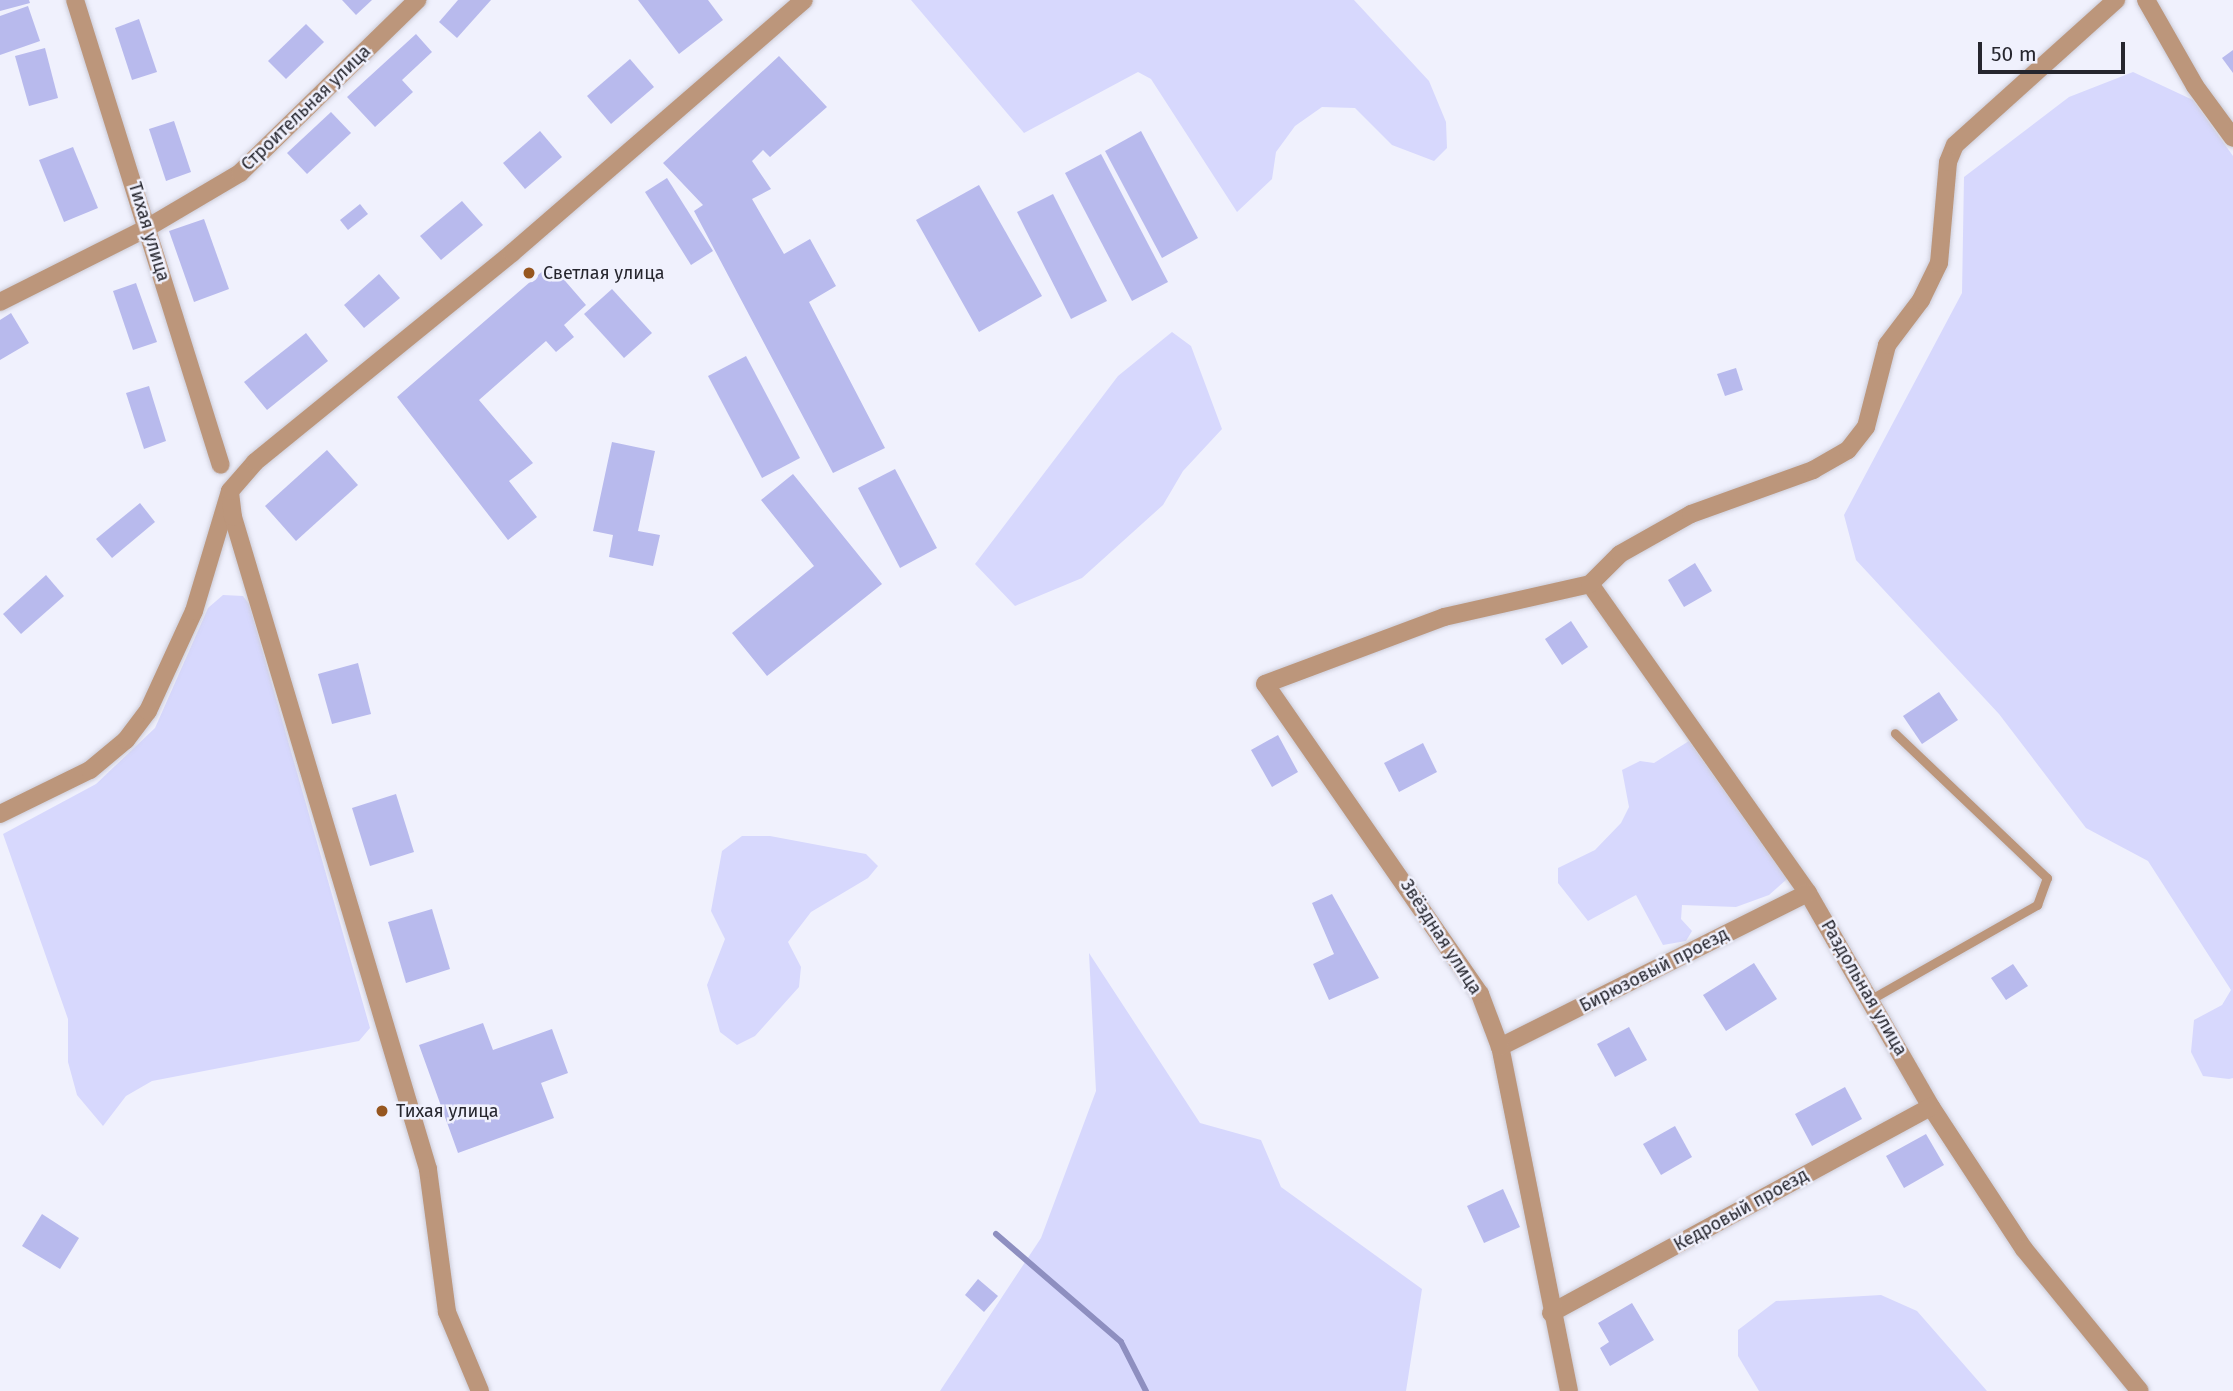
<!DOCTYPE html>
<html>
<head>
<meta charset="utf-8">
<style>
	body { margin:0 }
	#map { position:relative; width:2233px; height:1391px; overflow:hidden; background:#f0f1fd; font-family:"Fira Sans",sans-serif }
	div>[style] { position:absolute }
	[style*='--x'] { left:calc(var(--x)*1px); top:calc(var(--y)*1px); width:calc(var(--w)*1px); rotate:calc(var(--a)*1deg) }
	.green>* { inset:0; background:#d7d8fd }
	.stream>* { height:6px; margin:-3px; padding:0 3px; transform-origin:3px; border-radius:3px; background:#8e8fc0 }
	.building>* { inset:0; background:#b8baed }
	.roads { filter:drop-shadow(0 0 2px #ccccd8) drop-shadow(0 0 2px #ccccd8) }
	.service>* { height:9px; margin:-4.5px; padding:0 4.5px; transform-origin:4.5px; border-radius:4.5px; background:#bc967b }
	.minor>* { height:18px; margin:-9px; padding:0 9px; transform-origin:9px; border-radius:9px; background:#bc967b }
	.tertiary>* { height:18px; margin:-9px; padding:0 9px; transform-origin:9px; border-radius:9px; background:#bc967b }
	.dots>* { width:19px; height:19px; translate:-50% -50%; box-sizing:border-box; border:4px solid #f0f1fd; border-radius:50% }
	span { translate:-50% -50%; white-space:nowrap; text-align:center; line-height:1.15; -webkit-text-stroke:5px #f0f1fd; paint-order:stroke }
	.street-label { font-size:18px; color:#26262e }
	.poi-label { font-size:18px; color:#26262e }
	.left { translate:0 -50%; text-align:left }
	.scale { position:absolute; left:1978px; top:42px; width:147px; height:32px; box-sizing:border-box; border:4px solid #26262e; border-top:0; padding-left:9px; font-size:21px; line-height:24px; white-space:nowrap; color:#26262e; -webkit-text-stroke:5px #f0f1fd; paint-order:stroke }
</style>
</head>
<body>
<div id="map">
	<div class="green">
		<i style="clip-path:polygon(911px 0,1354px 0,1429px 81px,1446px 122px,1447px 148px,1434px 161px,1392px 145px,1355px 108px,1322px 107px,1295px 126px,1276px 152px,1272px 179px,1237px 212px,1151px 79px,1138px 72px,1024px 133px)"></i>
		<i style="clip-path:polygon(2133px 72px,2193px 100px,2233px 156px,2233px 1078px,2229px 1079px,2203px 1076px,2191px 1052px,2194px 1020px,2222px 1005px,2231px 990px,2148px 861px,2086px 828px,1999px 714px,1856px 560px,1844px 515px,1962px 293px,1964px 177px,2069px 97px)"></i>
		<i style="clip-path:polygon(1172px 332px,1191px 346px,1222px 429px,1183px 471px,1163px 505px,1082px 578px,1015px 606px,975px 564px,1118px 376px)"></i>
		<i style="clip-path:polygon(223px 595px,243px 596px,249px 604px,370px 1028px,359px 1041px,152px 1081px,126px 1096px,103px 1126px,77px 1095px,68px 1062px,68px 1019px,3px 834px,96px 784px,155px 728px,208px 608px)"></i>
		<i style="clip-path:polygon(1689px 741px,1787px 879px,1769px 895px,1736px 907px,1682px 905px,1681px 919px,1692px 931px,1686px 941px,1663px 945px,1636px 895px,1588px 921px,1558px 883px,1558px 868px,1595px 850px,1621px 823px,1629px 807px,1622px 770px,1640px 761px,1654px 763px)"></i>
		<i style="clip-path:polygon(742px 836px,770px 836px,866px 854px,878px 866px,868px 878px,811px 912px,788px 942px,801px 967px,799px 987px,755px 1036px,737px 1045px,720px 1032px,707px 985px,725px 939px,711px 911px,722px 851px)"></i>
		<i style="clip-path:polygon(1089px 953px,1200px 1123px,1261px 1140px,1281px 1187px,1422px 1289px,1406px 1391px,940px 1391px,1041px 1238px,1096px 1091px)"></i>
		<i style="clip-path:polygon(1881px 1295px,1917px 1311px,1987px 1391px,1759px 1391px,1738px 1356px,1738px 1330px,1776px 1301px)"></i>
	</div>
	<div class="stream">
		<i style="--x:996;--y:1234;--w:165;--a:40.8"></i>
		<i style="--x:1121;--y:1342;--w:55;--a:63"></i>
	</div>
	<div class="building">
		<i style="clip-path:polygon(0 0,29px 0,30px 3px,0 11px)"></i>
		<i style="clip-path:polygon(342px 0,372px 0,356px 15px)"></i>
		<i style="clip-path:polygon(458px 0,491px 0,457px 38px,439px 22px)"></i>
		<i style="clip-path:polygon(638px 0,708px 0,723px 20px,679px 54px)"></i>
		<i style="clip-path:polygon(28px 6px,40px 41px,0 55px,0 16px)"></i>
		<i style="clip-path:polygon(139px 19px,157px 72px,132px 80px,115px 28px)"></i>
		<i style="clip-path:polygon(306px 24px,324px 42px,286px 79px,268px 61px)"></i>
		<i style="clip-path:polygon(416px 34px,432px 52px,402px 80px,413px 92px,375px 127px,347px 97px)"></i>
		<i style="clip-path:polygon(45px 48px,58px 98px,29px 106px,15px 56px)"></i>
		<i style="clip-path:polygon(2233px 50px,2233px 73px,2222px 58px)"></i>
		<i style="clip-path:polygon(779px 56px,827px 107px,770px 157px,763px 150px,752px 161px,771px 189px,752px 199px,784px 254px,810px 239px,836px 286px,809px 302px,885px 448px,833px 473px,694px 211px,703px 205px,663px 163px)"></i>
		<i style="clip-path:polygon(630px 59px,654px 87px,611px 124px,587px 96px)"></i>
		<i style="clip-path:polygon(331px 112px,351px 133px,307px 174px,287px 153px)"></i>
		<i style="clip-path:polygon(174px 121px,191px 172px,166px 181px,149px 129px)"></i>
		<i style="clip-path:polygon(540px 131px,562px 157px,525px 189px,503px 163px)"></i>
		<i style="clip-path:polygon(1141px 131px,1198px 238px,1162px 258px,1105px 151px)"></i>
		<i style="clip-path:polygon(73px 147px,98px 208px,64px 222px,39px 160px)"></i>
		<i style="clip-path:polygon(1101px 154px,1168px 282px,1132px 301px,1065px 173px)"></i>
		<i style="clip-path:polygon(667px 178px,713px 251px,691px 265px,645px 192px)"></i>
		<i style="clip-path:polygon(979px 185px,1042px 296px,979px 332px,916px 220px)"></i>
		<i style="clip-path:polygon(1053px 194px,1107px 301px,1071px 319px,1017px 212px)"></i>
		<i style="clip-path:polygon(462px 201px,483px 225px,441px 260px,420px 236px)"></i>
		<i style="clip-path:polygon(360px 204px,368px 214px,348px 230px,340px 220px)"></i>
		<i style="clip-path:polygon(204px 219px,229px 289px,194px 302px,169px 231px)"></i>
		<i style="clip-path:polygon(545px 269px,554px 280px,560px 275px,586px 305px,564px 325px,574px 337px,556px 352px,546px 341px,479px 400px,533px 463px,509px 481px,537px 517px,508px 540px,397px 397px)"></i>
		<i style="clip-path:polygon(379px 274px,400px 298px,364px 328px,344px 305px)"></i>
		<i style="clip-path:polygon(136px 283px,157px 342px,133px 350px,113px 291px)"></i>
		<i style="clip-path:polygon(612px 289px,652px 333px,624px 358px,584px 314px)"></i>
		<i style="clip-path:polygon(11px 313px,29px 343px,0 360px,0 320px)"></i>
		<i style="clip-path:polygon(306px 333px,328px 361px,267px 410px,244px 382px)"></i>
		<i style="clip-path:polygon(746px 356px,800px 458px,762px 478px,708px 376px)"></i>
		<i style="clip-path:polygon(1736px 368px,1743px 390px,1725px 396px,1717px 374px)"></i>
		<i style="clip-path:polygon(149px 386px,166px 441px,144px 449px,126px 393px)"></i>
		<i style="clip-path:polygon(612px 442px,655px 451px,638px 531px,660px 535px,653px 566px,609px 557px,613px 535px,593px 531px)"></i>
		<i style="clip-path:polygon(327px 450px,358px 485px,296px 541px,265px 506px)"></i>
		<i style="clip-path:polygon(895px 469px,937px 548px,900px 568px,858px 488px)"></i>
		<i style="clip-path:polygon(793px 474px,882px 584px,767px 676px,732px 633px,814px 566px,761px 500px)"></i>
		<i style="clip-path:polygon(140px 503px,155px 522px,112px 558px,96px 539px)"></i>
		<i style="clip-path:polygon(1695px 563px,1712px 591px,1684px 607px,1668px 580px)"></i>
		<i style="clip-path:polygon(46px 575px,64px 596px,21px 634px,3px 614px)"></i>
		<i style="clip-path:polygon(1571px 621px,1588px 647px,1562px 665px,1545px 639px)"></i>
		<i style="clip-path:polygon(358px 663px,371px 714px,332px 724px,318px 674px)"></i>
		<i style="clip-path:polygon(1939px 692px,1958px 720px,1922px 744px,1903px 716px)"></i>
		<i style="clip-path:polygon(1278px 735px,1298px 772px,1272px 787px,1251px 750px)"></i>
		<i style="clip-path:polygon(1423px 743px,1437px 772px,1399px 792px,1384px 763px)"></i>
		<i style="clip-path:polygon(396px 794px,414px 852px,370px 866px,352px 808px)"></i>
		<i style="clip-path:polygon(1332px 894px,1379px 978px,1329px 1000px,1313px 964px,1334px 954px,1312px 903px)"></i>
		<i style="clip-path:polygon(432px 909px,450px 969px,406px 983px,388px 922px)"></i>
		<i style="clip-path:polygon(1754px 963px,1777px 999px,1726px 1031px,1703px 995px)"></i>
		<i style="clip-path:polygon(2013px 964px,2028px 986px,2006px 1000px,1991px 978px)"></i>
		<i style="clip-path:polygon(483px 1023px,493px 1050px,552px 1029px,568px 1073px,541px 1083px,554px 1118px,458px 1153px,419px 1045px)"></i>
		<i style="clip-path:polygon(1629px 1027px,1647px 1060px,1615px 1077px,1597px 1044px)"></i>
		<i style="clip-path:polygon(1845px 1087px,1862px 1119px,1812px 1146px,1795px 1114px)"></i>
		<i style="clip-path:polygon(1675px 1126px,1692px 1157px,1661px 1175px,1643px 1144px)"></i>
		<i style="clip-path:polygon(1926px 1134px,1944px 1165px,1904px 1188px,1886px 1156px)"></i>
		<i style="clip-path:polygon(1503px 1189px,1520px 1227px,1484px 1243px,1467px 1206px)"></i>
		<i style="clip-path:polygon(42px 1214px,79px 1238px,60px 1269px,22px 1246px)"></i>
		<i style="clip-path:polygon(978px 1279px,998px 1296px,984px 1312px,965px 1295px)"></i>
		<i style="clip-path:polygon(1632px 1303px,1654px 1340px,1610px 1366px,1600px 1348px,1609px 1342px,1598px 1323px)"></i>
	</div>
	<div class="roads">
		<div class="service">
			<i style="--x:1873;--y:998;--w:189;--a:-29.6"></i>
			<i style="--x:2037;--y:905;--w:29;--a:-70"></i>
			<i style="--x:2047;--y:878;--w:210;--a:-136.4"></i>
		</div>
		<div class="minor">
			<i style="--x:75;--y:0;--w:487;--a:72.6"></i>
			<i style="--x:2146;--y:0;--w:99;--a:60.3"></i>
			<i style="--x:2195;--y:86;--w:64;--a:53.8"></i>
			<i style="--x:0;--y:302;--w:165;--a:-26.7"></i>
			<i style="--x:147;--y:228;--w:108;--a:-30.6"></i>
			<i style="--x:240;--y:173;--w:248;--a:-44.3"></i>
			<i style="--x:1590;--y:584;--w:378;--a:54.8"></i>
			<i style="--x:1808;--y:893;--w:247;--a:60.1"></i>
			<i style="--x:1931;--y:1107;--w:170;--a:56.8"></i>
			<i style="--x:2024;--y:1249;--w:183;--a:50.8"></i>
			<i style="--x:0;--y:814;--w:100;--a:-26.1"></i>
			<i style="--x:90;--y:770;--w:47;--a:-39.8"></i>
			<i style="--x:126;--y:740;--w:36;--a:-53"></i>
			<i style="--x:148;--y:711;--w:110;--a:-65.3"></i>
			<i style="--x:194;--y:611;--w:125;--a:-73.3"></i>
			<i style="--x:1500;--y:1047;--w:344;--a:-26.6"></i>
			<i style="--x:1551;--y:1313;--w:432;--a:-28.5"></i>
			<i style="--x:1569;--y:1391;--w:351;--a:-101.3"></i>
			<i style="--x:1500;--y:1047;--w:57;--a:-110.7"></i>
			<i style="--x:1480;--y:994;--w:377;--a:-124.7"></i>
			<i style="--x:1265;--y:684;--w:191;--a:-20.5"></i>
			<i style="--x:1444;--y:617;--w:150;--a:-12.7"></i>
			<i style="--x:1590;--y:584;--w:42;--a:-45"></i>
			<i style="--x:1620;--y:554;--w:81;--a:-29.4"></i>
			<i style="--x:1691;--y:514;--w:130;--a:-19.8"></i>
			<i style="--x:1813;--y:470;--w:40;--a:-29.7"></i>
			<i style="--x:1848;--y:450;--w:29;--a:-52"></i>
			<i style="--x:1866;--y:427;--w:85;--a:-75.6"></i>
			<i style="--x:1887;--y:345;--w:56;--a:-52.9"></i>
			<i style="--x:1921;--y:300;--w:41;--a:-64.1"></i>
			<i style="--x:1939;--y:263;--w:101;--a:-84.9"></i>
			<i style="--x:1948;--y:162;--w:18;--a:-68"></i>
			<i style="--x:1955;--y:145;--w:217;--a:-42"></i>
		</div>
		<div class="tertiary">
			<i style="--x:480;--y:1391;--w:86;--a:-112.7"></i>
			<i style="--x:447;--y:1312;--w:144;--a:-97.6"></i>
			<i style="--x:428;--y:1169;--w:681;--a:-106.65"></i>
			<i style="--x:233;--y:517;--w:26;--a:-97"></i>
			<i style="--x:230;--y:491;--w:38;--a:-49"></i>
			<i style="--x:255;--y:462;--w:331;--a:-39.1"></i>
			<i style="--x:512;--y:253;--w:386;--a:-40.9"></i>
		</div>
	</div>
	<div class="dots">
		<i style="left:529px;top:273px;background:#96561f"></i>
		<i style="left:382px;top:1111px;background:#96561f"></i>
	</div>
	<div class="street-label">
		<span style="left:306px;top:108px;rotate:-44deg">Строительная улица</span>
		<span style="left:149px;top:232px;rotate:73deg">Тихая улица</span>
		<span style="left:1441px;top:937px;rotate:57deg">Звёздная улица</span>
		<span style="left:1654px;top:970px;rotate:-27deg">Бирюзовый проезд</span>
		<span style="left:1864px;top:988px;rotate:60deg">Раздольная улица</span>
		<span style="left:1741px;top:1210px;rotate:-29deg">Кедровый проезд</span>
	</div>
	<div class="poi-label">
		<span class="left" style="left:543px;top:273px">Светлая улица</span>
		<span class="left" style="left:396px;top:1111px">Тихая улица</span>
	</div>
	<div class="scale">50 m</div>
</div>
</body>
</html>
